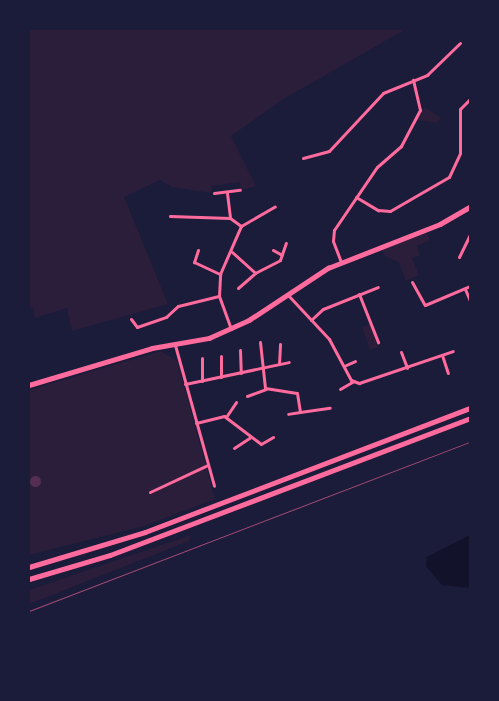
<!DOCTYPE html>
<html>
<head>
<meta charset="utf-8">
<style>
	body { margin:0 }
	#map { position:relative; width:499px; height:701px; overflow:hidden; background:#1b1b3a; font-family:Manrope,sans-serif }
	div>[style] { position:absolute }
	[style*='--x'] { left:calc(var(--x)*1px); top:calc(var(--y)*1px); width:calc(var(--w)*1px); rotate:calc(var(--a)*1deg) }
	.green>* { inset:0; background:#2a1e3b }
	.water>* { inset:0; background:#12122b }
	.building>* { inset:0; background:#542f53 }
	.round { border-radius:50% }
	.minor>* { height:3px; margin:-1.5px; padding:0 1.5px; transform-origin:1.5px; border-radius:1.5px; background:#ff6b9d }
	.secondary>* { height:4.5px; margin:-2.25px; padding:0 2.25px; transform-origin:2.25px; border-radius:2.25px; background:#ff6b9d }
	.trunk>* { height:5px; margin:-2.5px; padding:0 2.5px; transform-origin:2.5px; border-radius:2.5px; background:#ff6b9d }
	.rail>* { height:1px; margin:-0.5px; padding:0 0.5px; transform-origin:0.5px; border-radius:0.5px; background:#a44b75 }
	span { translate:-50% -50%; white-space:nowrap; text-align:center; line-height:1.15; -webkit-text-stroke:5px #1b1b3a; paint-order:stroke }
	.frame { position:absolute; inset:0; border:30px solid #1b1b3a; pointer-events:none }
</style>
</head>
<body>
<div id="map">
	<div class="green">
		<i style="clip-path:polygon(29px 29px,406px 29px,285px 98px,231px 136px,256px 186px,241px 190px,240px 182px,212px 186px,211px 193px,172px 187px,160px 180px,124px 197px,168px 304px,72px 331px,67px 308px,35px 318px,33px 307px,29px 308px)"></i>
		<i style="clip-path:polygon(424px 107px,441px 118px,436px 123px,417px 120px)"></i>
		<i style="clip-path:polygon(427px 233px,430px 240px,417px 246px,420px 255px,412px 258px,419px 275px,406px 281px,399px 262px,385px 256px,382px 249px)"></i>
		<i style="clip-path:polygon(370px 324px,378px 347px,370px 350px,362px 327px)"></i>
		<i style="clip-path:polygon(161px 351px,177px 361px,215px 499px,144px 526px,29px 555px,29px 390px)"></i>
		<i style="clip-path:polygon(191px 535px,189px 541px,29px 604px,29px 590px)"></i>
	</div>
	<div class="water">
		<i style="clip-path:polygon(470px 535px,470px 588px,442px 585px,426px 566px,427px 557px)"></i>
	</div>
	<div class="building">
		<i class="round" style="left:29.5px;top:475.5px;width:11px;height:11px"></i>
	</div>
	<div class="minor">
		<i style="--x:303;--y:158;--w:27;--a:-15"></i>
		<i style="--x:329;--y:151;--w:79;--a:-47"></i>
		<i style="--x:383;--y:93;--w:48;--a:-22.2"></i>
		<i style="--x:427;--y:75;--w:46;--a:-44.1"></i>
		<i style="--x:214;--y:193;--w:26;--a:-7"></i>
		<i style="--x:227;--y:193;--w:25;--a:83"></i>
		<i style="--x:356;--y:197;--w:26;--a:31"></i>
		<i style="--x:378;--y:210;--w:12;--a:5"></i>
		<i style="--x:390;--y:211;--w:68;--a:-30"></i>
		<i style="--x:449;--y:177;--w:26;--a:-65"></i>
		<i style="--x:460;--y:153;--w:44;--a:-90"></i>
		<i style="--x:460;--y:109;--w:14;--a:-45"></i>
		<i style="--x:170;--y:216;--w:60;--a:1.9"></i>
		<i style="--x:230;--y:218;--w:14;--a:36"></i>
		<i style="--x:198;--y:250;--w:13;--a:108"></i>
		<i style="--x:194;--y:262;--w:29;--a:25"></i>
		<i style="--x:273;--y:250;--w:10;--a:29"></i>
		<i style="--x:232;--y:252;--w:31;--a:42"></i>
		<i style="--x:255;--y:273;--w:28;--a:-27"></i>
		<i style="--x:280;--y:260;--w:18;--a:-71"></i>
		<i style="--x:459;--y:257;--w:25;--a:-64"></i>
		<i style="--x:341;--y:262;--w:22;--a:-111"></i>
		<i style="--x:333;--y:241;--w:11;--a:-85"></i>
		<i style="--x:334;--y:230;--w:76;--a:-55.7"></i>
		<i style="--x:377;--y:167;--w:32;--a:-41"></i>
		<i style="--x:401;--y:146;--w:41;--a:-62.2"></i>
		<i style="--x:420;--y:110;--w:31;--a:-103"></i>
		<i style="--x:412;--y:282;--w:26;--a:61"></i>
		<i style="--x:425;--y:305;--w:49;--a:-22.9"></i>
		<i style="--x:238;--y:288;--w:23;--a:-41"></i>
		<i style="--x:465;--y:289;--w:13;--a:67"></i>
		<i style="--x:287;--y:294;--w:62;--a:47"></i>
		<i style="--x:329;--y:339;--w:47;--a:61.8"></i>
		<i style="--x:351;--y:380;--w:9;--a:21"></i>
		<i style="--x:359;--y:383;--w:99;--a:-18.8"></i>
		<i style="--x:359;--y:294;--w:52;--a:68.4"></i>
		<i style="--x:131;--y:319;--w:10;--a:53"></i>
		<i style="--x:137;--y:327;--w:31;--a:-19"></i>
		<i style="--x:166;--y:317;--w:16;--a:-43"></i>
		<i style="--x:178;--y:306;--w:42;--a:-13.7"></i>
		<i style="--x:311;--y:320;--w:16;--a:-43"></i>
		<i style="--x:323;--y:309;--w:59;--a:-21.8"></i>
		<i style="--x:231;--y:329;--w:35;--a:-110"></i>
		<i style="--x:219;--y:296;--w:22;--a:-87"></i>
		<i style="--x:220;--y:274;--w:52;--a:-66.4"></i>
		<i style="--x:241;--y:226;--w:39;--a:-30"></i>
		<i style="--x:260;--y:342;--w:46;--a:83.8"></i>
		<i style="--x:265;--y:388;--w:32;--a:9"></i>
		<i style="--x:297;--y:393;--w:19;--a:81"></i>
		<i style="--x:300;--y:412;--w:12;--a:171"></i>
		<i style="--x:175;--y:345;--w:146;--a:74.5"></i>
		<i style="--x:240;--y:350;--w:23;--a:88"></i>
		<i style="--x:401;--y:352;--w:17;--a:69"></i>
		<i style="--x:442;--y:355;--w:19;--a:72"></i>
		<i style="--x:221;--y:356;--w:21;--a:90"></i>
		<i style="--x:202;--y:358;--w:23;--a:90"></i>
		<i style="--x:279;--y:364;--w:20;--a:-87"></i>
		<i style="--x:344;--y:366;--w:12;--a:-24"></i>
		<i style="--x:185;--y:384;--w:106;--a:-11.9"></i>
		<i style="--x:340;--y:389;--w:16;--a:-30"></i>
		<i style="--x:247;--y:396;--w:20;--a:-20"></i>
		<i style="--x:300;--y:412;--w:30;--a:-8"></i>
		<i style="--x:226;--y:417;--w:18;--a:-56"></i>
		<i style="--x:196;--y:423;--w:29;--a:-14"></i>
		<i style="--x:224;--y:416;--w:46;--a:37.1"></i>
		<i style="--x:261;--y:444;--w:14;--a:-30"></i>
		<i style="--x:234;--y:448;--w:20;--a:-33"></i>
		<i style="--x:150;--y:492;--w:64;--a:-25"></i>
	</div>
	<div class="secondary">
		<i style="--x:29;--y:385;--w:128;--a:-16.7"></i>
		<i style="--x:152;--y:348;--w:58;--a:-10"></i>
		<i style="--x:209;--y:338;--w:44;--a:-24.2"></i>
		<i style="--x:249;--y:320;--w:95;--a:-33.4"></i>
		<i style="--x:328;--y:268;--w:120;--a:-21.4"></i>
		<i style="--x:440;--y:224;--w:34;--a:-30"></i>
	</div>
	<div class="trunk">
		<i style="--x:29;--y:567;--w:121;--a:-16.8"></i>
		<i style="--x:145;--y:532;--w:348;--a:-20.9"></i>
		<i style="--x:29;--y:579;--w:84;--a:-16.5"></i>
		<i style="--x:110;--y:555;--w:385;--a:-20.8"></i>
	</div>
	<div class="rail">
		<i style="--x:29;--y:611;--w:472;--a:-21"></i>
	</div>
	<div class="frame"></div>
</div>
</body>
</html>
